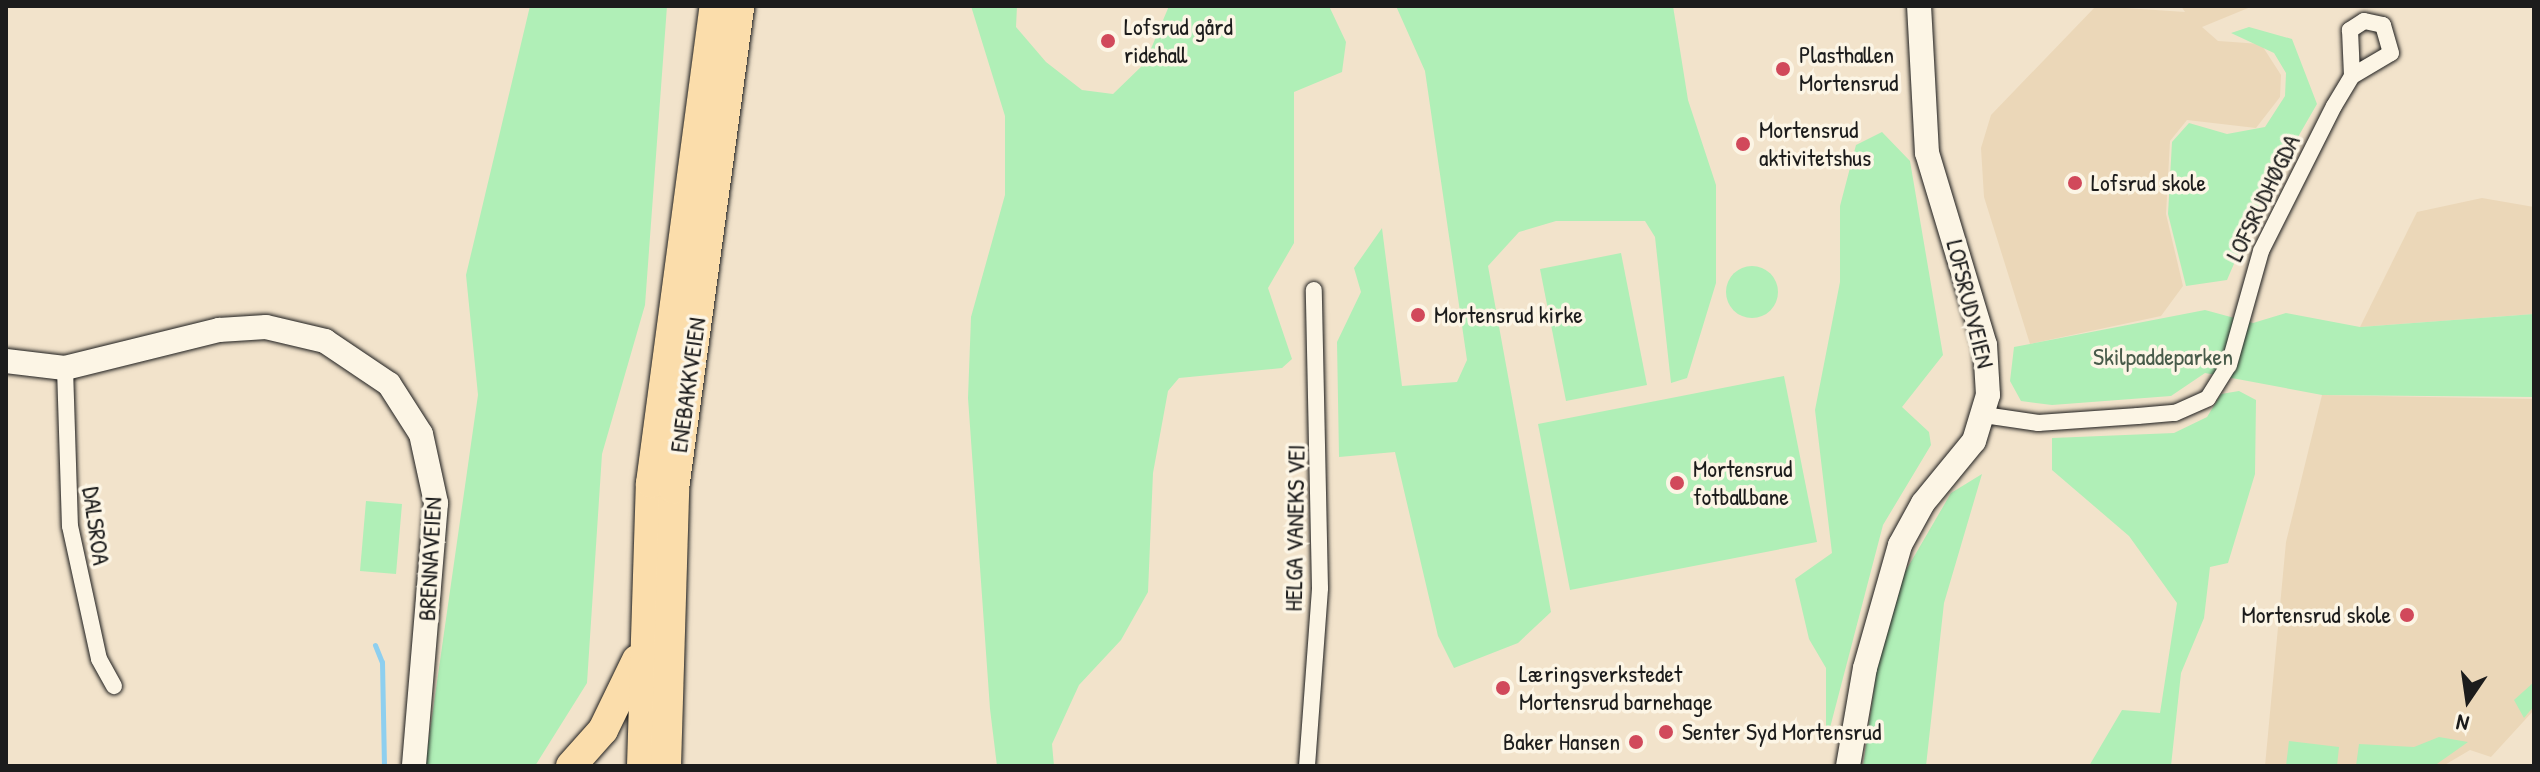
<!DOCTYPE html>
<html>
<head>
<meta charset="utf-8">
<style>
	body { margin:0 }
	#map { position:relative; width:2540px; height:772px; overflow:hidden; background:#f2e3cb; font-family:"Patrick Hand",sans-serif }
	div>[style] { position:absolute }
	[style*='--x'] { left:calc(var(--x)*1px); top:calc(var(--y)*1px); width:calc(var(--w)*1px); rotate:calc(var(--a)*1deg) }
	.built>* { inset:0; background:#ebd7b8 }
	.green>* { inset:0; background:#b0efb7 }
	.round { border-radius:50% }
	.stream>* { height:5px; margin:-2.5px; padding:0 2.5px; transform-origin:2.5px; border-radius:2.5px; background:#8ecfef }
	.roads { filter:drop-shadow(0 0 2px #1c1c1c) drop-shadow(0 0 2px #1c1c1c) }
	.street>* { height:16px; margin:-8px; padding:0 8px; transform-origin:8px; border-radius:8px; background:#fcf5e5 }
	.secondary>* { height:24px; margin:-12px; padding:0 12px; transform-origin:12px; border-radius:12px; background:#fcf5e5 }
	.highway>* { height:30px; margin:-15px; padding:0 15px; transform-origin:15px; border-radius:15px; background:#fbddab }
	.dots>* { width:22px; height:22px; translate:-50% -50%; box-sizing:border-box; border:4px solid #fcf5e5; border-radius:50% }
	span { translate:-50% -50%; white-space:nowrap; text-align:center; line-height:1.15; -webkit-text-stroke:7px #fcf5e5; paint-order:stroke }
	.poi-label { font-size:24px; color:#1c1c1c }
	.left { translate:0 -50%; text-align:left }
	.right { translate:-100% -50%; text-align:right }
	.street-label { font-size:24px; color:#1c1c1c }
	.park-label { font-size:24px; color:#485b4a }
	.frame { position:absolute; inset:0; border:8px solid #1c1c1c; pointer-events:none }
	.north { position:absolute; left:2428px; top:660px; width:80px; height:80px; -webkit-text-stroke:6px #fcf5e5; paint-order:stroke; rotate:193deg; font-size:22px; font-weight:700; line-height:32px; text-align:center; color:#1c1c1c }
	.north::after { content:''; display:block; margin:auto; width:28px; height:36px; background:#1c1c1c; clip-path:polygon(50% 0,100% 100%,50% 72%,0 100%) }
</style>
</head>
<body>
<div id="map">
	<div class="built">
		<i style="clip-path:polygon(2096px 6px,2185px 12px,2181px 6px,2253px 6px,2202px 27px,2218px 41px,2261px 44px,2281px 75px,2280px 97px,2256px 128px,2187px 120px,2170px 141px,2166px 214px,2183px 286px,2161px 316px,2030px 344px,1984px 197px,1981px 148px,1991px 115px)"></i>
		<i style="clip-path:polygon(2482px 198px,2534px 207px,2534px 314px,2360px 327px,2417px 212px)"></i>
		<i style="clip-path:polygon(2322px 395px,2534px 399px,2534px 710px,2491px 757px,2470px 750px,2443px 766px,2265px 766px,2286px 542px)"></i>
	</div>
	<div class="green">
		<i style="clip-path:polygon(530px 6px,667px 6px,645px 305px,602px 454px,587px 683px,535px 766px,425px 766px,478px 395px,466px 275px)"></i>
		<i style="clip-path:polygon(971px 6px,1017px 6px,1016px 27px,1046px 62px,1082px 90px,1113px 94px,1145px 63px,1169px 6px,1329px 6px,1346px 42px,1342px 72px,1294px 92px,1294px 243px,1268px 288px,1292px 359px,1282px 368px,1179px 378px,1168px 391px,1153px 473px,1148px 592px,1121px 640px,1079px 685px,1052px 744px,1054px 766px,997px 766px,990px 709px,968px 398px,971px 317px,1005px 195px,1005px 116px)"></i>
		<i style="clip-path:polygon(1396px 6px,1673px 6px,1688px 100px,1716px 185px,1716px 283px,1687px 378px,1671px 383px,1655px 237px,1645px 221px,1556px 221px,1519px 232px,1488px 266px,1551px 612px,1518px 643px,1454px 668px,1438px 636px,1395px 452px,1339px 457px,1337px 342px,1361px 292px,1354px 268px,1382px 228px,1402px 386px,1457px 382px,1467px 360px,1425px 71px)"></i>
		<i style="clip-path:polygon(2249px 27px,2292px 39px,2317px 104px,2261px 201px,2227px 280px,2186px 286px,2168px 214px,2172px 142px,2189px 123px,2227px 134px,2265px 127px,2285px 96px,2286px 73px,2274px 53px,2231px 33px)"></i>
		<i style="clip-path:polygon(1882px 132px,1910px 161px,1943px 355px,1902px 407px,1929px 432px,1931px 445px,1883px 525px,1826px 743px,1826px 668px,1809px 639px,1795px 579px,1832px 553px,1815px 410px,1840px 282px,1840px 206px,1856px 145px)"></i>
		<i style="clip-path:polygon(1621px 253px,1647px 385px,1566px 401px,1540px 269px)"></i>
		<i class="round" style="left:1726px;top:266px;width:52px;height:52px"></i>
		<i style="clip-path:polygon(2205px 310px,2253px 323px,2286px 313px,2360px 327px,2534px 314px,2534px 397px,2322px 395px,2205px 373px,2171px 396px,2052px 405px,2021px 401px,2010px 381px,2014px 347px)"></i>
		<i style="clip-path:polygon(1784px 376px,1817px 542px,1570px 590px,1538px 424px)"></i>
		<i style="clip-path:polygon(2239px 391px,2256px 400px,2255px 474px,2228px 563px,2210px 567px,2204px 618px,2181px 673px,2171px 766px,2089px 766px,2122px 710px,2160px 713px,2177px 603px,2129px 536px,2052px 470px,2052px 438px,2174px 433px,2207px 417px,2221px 394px)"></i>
		<i style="clip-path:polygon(1982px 474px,1944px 603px,1926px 766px,1863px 766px,1877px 668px,1905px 572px,1951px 493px)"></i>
		<i style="clip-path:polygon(366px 501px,402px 504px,396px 574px,360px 571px)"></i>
		<i style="clip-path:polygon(2534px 682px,2534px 706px,2524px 718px,2514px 700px)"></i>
		<i style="clip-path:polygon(2439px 737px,2468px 742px,2434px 766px,2356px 766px,2359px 744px,2414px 747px)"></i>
		<i style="clip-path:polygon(2289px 741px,2339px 747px,2337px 766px,2286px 766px)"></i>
	</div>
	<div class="stream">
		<i style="--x:375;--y:645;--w:18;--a:68"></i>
		<i style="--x:382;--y:662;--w:104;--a:88.9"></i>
	</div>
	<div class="roads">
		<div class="street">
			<i style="--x:65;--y:368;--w:158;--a:88.2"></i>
			<i style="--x:70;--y:526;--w:136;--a:77.7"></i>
			<i style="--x:99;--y:659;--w:31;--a:61"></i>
			<i style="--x:1984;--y:415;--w:55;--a:8.4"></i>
			<i style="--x:2038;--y:423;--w:100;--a:-4"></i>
			<i style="--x:2138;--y:416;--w:37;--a:-5"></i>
			<i style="--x:2175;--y:413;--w:36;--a:-24"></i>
			<i style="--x:2208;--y:398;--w:39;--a:-58"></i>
			<i style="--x:2229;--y:365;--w:118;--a:-74.3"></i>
			<i style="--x:2261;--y:251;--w:162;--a:-63.3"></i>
			<i style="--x:2334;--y:106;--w:35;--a:-59"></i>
			<i style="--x:2352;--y:76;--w:45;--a:-30.5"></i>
			<i style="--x:2391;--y:53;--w:29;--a:-106"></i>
			<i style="--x:2383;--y:25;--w:19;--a:-168"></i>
			<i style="--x:2364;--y:21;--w:17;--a:147"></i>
			<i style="--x:2350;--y:30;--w:46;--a:87.5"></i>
			<i style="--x:1307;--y:766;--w:178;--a:-85.8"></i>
			<i style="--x:1320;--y:588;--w:298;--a:-91.2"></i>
		</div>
		<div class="secondary">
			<i style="--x:6;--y:361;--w:59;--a:6.8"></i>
			<i style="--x:65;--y:368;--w:159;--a:-13.9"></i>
			<i style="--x:219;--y:330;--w:47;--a:-3.7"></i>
			<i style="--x:266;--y:327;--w:61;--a:13.3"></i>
			<i style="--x:325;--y:341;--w:77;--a:33.9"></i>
			<i style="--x:389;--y:384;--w:59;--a:57.4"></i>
			<i style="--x:421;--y:434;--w:71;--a:77.7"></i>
			<i style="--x:436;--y:503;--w:264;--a:94.8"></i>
			<i style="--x:1848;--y:766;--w:99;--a:-80.2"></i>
			<i style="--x:1865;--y:668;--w:128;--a:-74.1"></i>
			<i style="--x:1900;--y:545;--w:48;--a:-61.3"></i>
			<i style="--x:1923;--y:503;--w:80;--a:-50.6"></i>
			<i style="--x:1974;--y:441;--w:48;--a:-73.1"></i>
			<i style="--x:1988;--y:395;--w:50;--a:-93.4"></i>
			<i style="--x:1985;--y:345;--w:201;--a:-106.8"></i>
			<i style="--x:1927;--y:153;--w:147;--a:-93.1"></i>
		</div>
		<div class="highway">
			<i style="--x:571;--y:766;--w:48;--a:-48.4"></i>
			<i style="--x:603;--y:730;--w:78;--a:-64.1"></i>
			<i style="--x:642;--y:766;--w:283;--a:-88.2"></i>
			<i style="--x:651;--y:483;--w:481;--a:-82.4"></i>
			<i style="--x:666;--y:766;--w:277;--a:-88.3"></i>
			<i style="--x:674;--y:489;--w:487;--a:-82.3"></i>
		</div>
	</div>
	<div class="dots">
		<i style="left:1108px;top:41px;background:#d1495b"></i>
		<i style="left:1783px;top:69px;background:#d1495b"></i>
		<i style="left:1743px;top:144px;background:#d1495b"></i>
		<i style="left:2075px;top:183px;background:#d1495b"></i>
		<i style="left:1418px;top:315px;background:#d1495b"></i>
		<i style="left:1677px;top:483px;background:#d1495b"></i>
		<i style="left:2407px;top:615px;background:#d1495b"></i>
		<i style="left:1503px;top:688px;background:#d1495b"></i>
		<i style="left:1666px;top:732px;background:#d1495b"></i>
		<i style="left:1636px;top:742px;background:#d1495b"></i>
	</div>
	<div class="poi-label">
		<span class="left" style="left:1124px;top:41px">Lofsrud gård<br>ridehall</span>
		<span class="left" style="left:1799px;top:69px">Plasthallen<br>Mortensrud</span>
		<span class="left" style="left:1759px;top:144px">Mortensrud<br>aktivitetshus</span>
		<span class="left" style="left:2091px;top:183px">Lofsrud skole</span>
		<span class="left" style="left:1434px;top:315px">Mortensrud kirke</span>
		<span class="left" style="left:1693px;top:483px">Mortensrud<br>fotballbane</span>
		<span class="right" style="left:2391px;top:615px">Mortensrud skole</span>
		<span class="left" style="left:1519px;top:688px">Læringsverkstedet<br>Mortensrud barnehage</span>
		<span class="left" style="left:1682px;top:732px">Senter Syd Mortensrud</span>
		<span class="right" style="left:1620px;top:742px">Baker Hansen</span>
	</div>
	<div class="street-label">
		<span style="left:2263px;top:198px;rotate:-64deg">LOFSRUDHØGDA</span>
		<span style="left:1970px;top:304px;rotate:76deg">LOFSRUDVEIEN</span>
		<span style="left:688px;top:385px;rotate:-82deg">ENEBAKKVEIEN</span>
		<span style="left:96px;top:526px;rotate:82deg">DALSROA</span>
		<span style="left:1295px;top:528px;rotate:-89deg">HELGA VANEKS VEI</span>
		<span style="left:430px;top:559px;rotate:-87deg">BRENNAVEIEN</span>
	</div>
	<div class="park-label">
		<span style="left:2163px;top:357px">Skilpaddeparken</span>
	</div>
	<div class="frame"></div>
	<div class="north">N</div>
</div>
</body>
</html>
